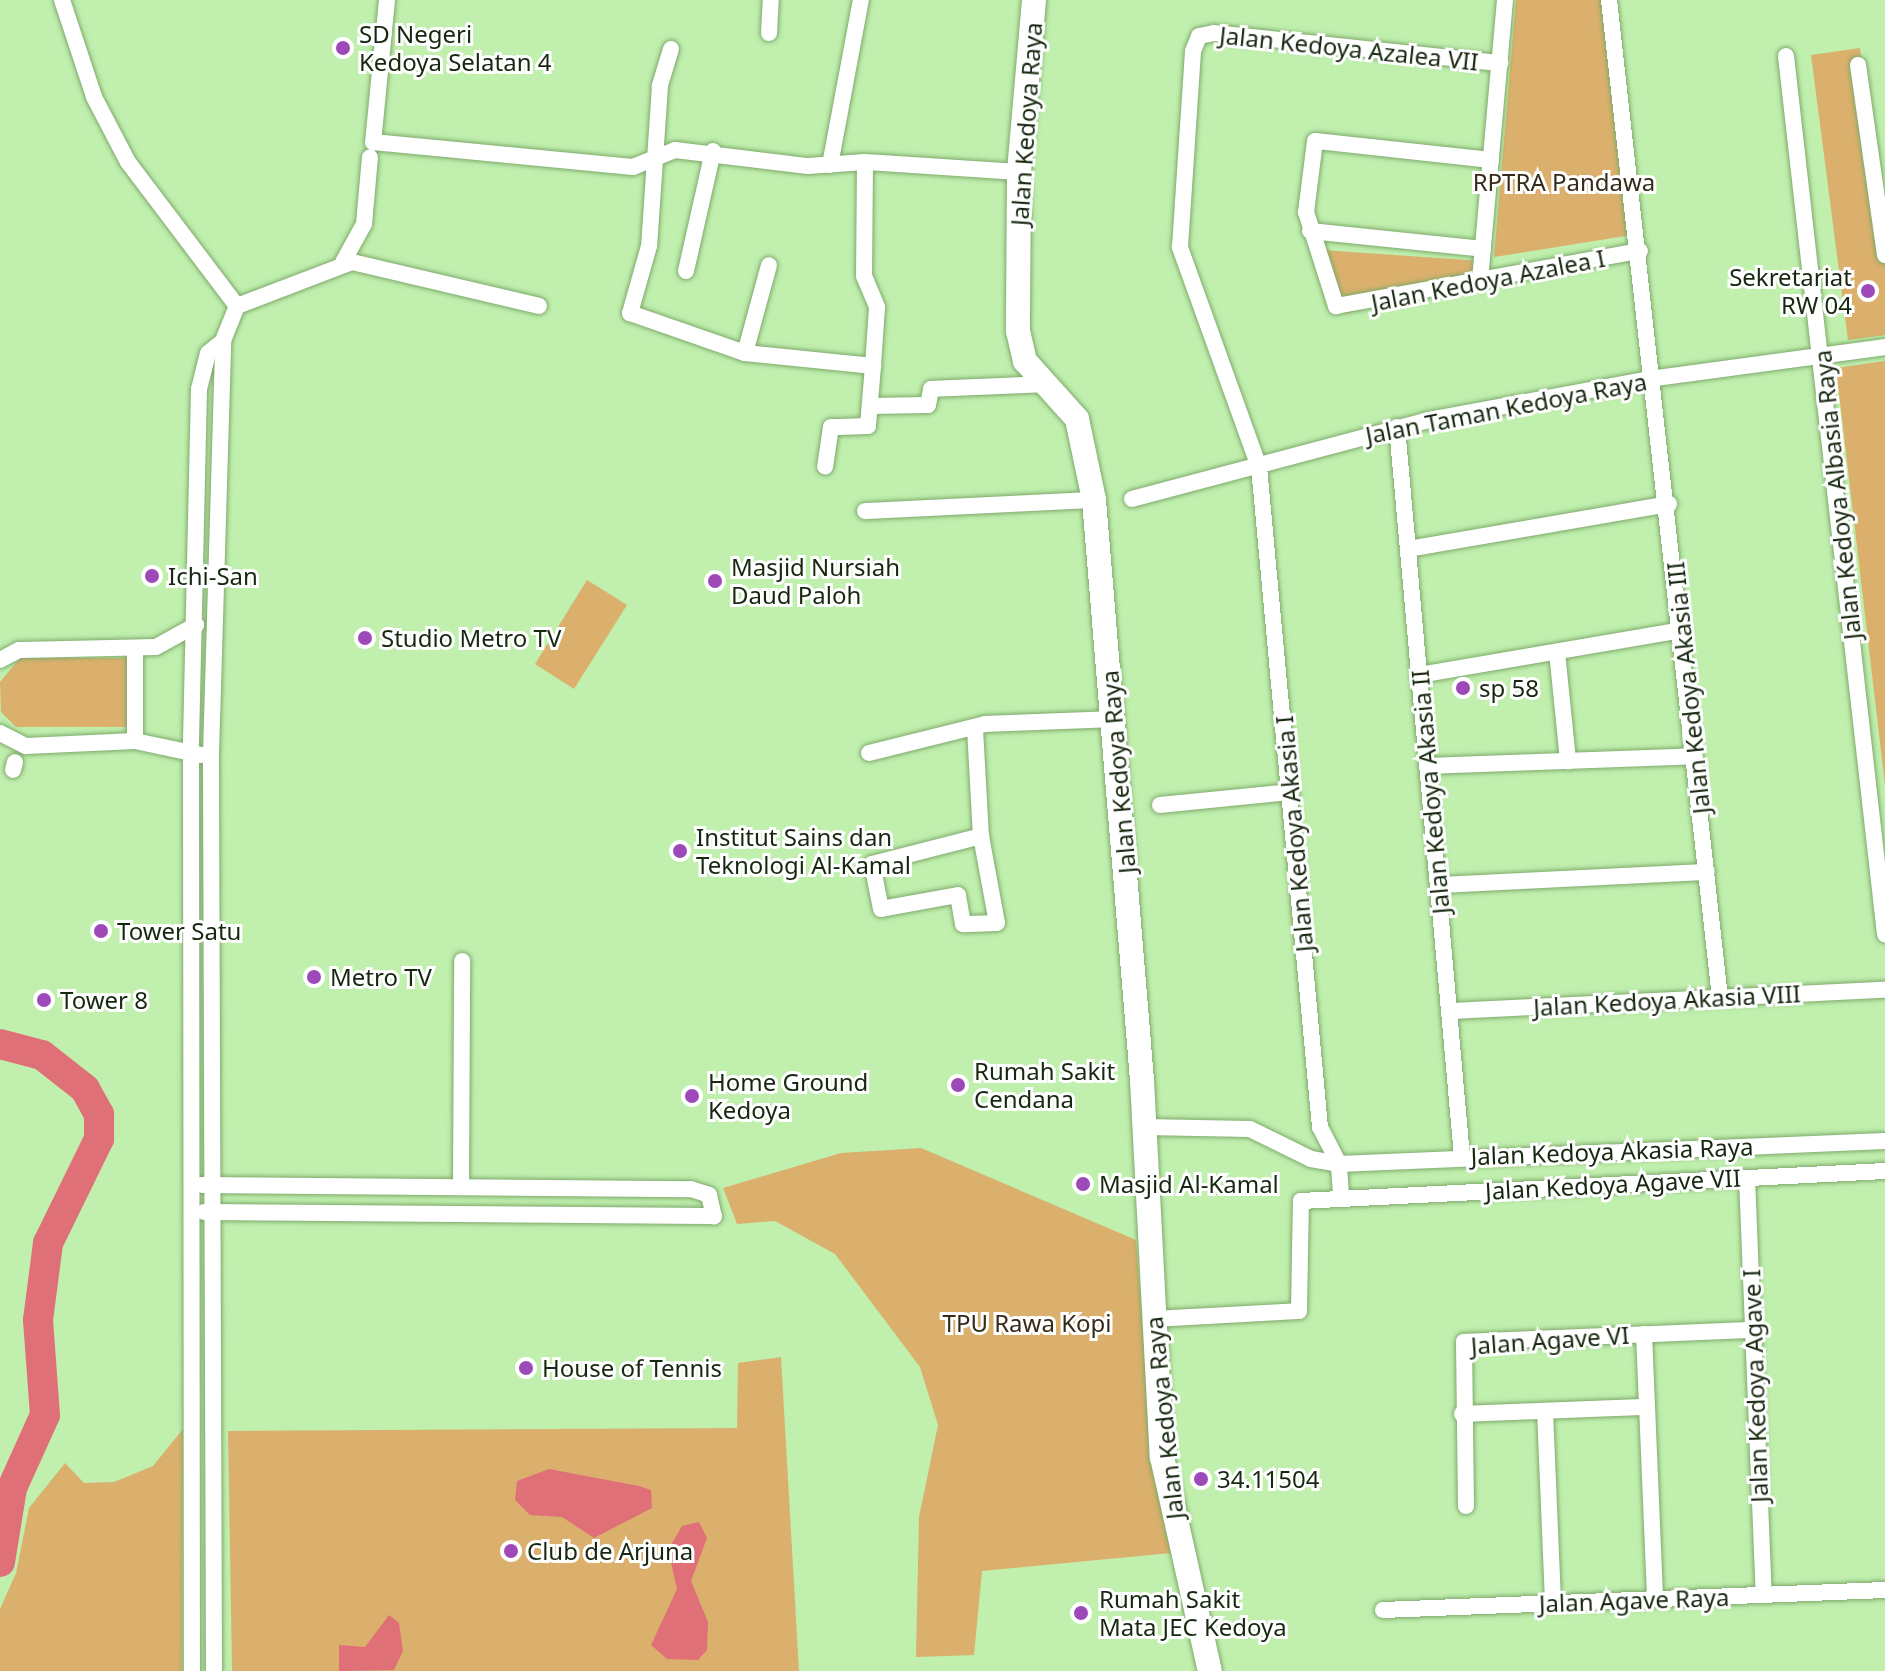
<!DOCTYPE html>
<html>
<head>
<meta charset="utf-8">
<style>
	body { margin:0 }
	#map { position:relative; width:1885px; height:1671px; overflow:hidden; background:#c0efae; font-family:"Noto Sans",sans-serif }
	div>[style] { position:absolute }
	[style*='--x'] { left:calc(var(--x)*1px); top:calc(var(--y)*1px); width:calc(var(--w)*1px); rotate:calc(var(--a)*1deg) }
	.green>* { inset:0; background:#dbb06c }
	.water>* { inset:0; background:#e07078 }
	.river>* { height:30px; margin:-15px; padding:0 15px; transform-origin:15px; border-radius:15px; background:#e07078 }
	.roads { filter:drop-shadow(0 0 2px #7eaa6c) drop-shadow(0 0 2px #7eaa6c) }
	.street>* { height:16px; margin:-8px; padding:0 8px; transform-origin:8px; border-radius:8px; background:#fff }
	.secondary>* { height:24px; margin:-12px; padding:0 12px; transform-origin:12px; border-radius:12px; background:#fff }
	.dots>* { width:22px; height:22px; translate:-50% -50%; box-sizing:border-box; border:4px solid #fff; border-radius:50% }
	span { translate:-50% -50%; white-space:nowrap; text-align:center; line-height:1.15; -webkit-text-stroke:6px #fff; paint-order:stroke }
	.poi-label { font-size:24px; color:#172810 }
	.left { translate:0 -50%; text-align:left }
	.right { translate:-100% -50%; text-align:right }
	.street-label { font-size:24px; color:#172810 }
	.park-label { font-size:24px; color:#362a19 }
</style>
</head>
<body>
<div id="map">
	<div class="green">
		<i style="clip-path:polygon(1516px 0,1608px 0,1632px 235px,1494px 257px)"></i>
		<i style="clip-path:polygon(1860px 48px,1885px 237px,1885px 335px,1848px 340px,1811px 55px)"></i>
		<i style="clip-path:polygon(1322px 250px,1482px 261px,1478px 278px,1345px 314px)"></i>
		<i style="clip-path:polygon(1885px 361px,1885px 785px,1836px 368px)"></i>
		<i style="clip-path:polygon(587px 580px,627px 605px,574px 689px,535px 664px)"></i>
		<i style="clip-path:polygon(20px 658px,127px 658px,127px 727px,16px 727px,1px 712px,0 682px)"></i>
		<i style="clip-path:polygon(921px 1148px,1136px 1240px,1150px 1425px,1171px 1553px,982px 1571px,974px 1655px,916px 1657px,919px 1517px,938px 1425px,920px 1367px,835px 1254px,775px 1221px,737px 1224px,723px 1188px,841px 1153px)"></i>
		<i style="clip-path:polygon(781px 1357px,799px 1671px,232px 1671px,228px 1431px,737px 1428px,738px 1363px)"></i>
		<i style="clip-path:polygon(183px 1429px,182px 1671px,0 1671px,0 1609px,16px 1573px,29px 1508px,65px 1463px,84px 1483px,114px 1482px,153px 1466px)"></i>
	</div>
	<div class="water">
		<i style="clip-path:polygon(549px 1469px,639px 1486px,651px 1490px,652px 1508px,594px 1538px,562px 1517px,530px 1515px,515px 1500px,517px 1481px)"></i>
		<i style="clip-path:polygon(699px 1522px,707px 1538px,691px 1581px,708px 1622px,707px 1650px,698px 1660px,667px 1659px,651px 1645px,677px 1589px,668px 1550px,682px 1526px)"></i>
		<i style="clip-path:polygon(389px 1615px,399px 1623px,403px 1651px,394px 1670px,339px 1671px,339px 1645px,365px 1647px)"></i>
	</div>
	<div class="river">
		<i style="--x:0;--y:1044;--w:43;--a:14.7"></i>
		<i style="--x:42;--y:1055;--w:55;--a:38.3"></i>
		<i style="--x:85;--y:1089;--w:29;--a:61"></i>
		<i style="--x:99;--y:1114;--w:25;--a:90"></i>
		<i style="--x:99;--y:1139;--w:116;--a:116.1"></i>
		<i style="--x:48;--y:1243;--w:78;--a:97.4"></i>
		<i style="--x:38;--y:1320;--w:95;--a:85.8"></i>
		<i style="--x:45;--y:1415;--w:80;--a:114.3"></i>
		<i style="--x:12;--y:1488;--w:75;--a:99.2"></i>
	</div>
	<div class="roads">
		<div class="street">
			<i style="--x:62;--y:0;--w:102;--a:71.7"></i>
			<i style="--x:94;--y:97;--w:73;--a:62.4"></i>
			<i style="--x:128;--y:162;--w:181;--a:52.9"></i>
			<i style="--x:237;--y:306;--w:38;--a:112"></i>
			<i style="--x:223;--y:341;--w:19;--a:141"></i>
			<i style="--x:208;--y:353;--w:37;--a:104"></i>
			<i style="--x:199;--y:389;--w:366;--a:91.3"></i>
			<i style="--x:191;--y:755;--w:916;--a:89.94"></i>
			<i style="--x:387;--y:0;--w:143;--a:95.6"></i>
			<i style="--x:373;--y:142;--w:261;--a:5.5"></i>
			<i style="--x:633;--y:167;--w:45;--a:-22"></i>
			<i style="--x:675;--y:150;--w:134;--a:6.9"></i>
			<i style="--x:808;--y:166;--w:57;--a:-4"></i>
			<i style="--x:865;--y:162;--w:154;--a:3.7"></i>
			<i style="--x:1609;--y:0;--w:1003;--a:83.65"></i>
			<i style="--x:769;--y:33;--w:33;--a:-87"></i>
			<i style="--x:671;--y:49;--w:39;--a:107"></i>
			<i style="--x:660;--y:86;--w:160;--a:93.9"></i>
			<i style="--x:649;--y:246;--w:70;--a:105.8"></i>
			<i style="--x:630;--y:313;--w:122;--a:19.2"></i>
			<i style="--x:745;--y:353;--w:129;--a:5.8"></i>
			<i style="--x:873;--y:366;--w:60;--a:94.8"></i>
			<i style="--x:868;--y:426;--w:37;--a:178"></i>
			<i style="--x:831;--y:427;--w:40;--a:98.5"></i>
			<i style="--x:1786;--y:56;--w:884;--a:83.57"></i>
			<i style="--x:1858;--y:65;--w:192;--a:81.9"></i>
			<i style="--x:1491;--y:160;--w:177;--a:-173.8"></i>
			<i style="--x:1315;--y:141;--w:72;--a:97.2"></i>
			<i style="--x:1306;--y:212;--w:99;--a:72.3"></i>
			<i style="--x:1336;--y:306;--w:309;--a:-10.3"></i>
			<i style="--x:865;--y:162;--w:114;--a:90.5"></i>
			<i style="--x:864;--y:276;--w:34;--a:67"></i>
			<i style="--x:877;--y:307;--w:59;--a:93.9"></i>
			<i style="--x:830;--y:165;--w:168;--a:-79.4"></i>
			<i style="--x:1310;--y:231;--w:174;--a:5.9"></i>
			<i style="--x:343;--y:262;--w:43;--a:-61.1"></i>
			<i style="--x:364;--y:224;--w:67;--a:-84.9"></i>
			<i style="--x:686;--y:271;--w:123;--a:-77.3"></i>
			<i style="--x:1480;--y:280;--w:281;--a:-84.9"></i>
			<i style="--x:237;--y:306;--w:123;--a:-20.9"></i>
			<i style="--x:352;--y:262;--w:192;--a:13.2"></i>
			<i style="--x:745;--y:353;--w:91;--a:-74.7"></i>
			<i style="--x:870;--y:406;--w:58;--a:-1"></i>
			<i style="--x:928;--y:405;--w:16;--a:-79"></i>
			<i style="--x:931;--y:389;--w:115;--a:-2.5"></i>
			<i style="--x:1397;--y:427;--w:733;--a:84.91"></i>
			<i style="--x:1132;--y:499;--w:307;--a:-14.9"></i>
			<i style="--x:1429;--y:420;--w:231;--a:-10.5"></i>
			<i style="--x:1656;--y:378;--w:231;--a:-7.7"></i>
			<i style="--x:865;--y:511;--w:229;--a:-2.8"></i>
			<i style="--x:1408;--y:549;--w:265;--a:-9.8"></i>
			<i style="--x:135;--y:649;--w:92;--a:90"></i>
			<i style="--x:1557;--y:652;--w:110;--a:84.2"></i>
			<i style="--x:0;--y:660;--w:21;--a:-28"></i>
			<i style="--x:19;--y:650;--w:137;--a:-1.3"></i>
			<i style="--x:156;--y:647;--w:46;--a:-28.8"></i>
			<i style="--x:1419;--y:675;--w:267;--a:-9.7"></i>
			<i style="--x:975;--y:729;--w:107;--a:86.8"></i>
			<i style="--x:981;--y:836;--w:88;--a:79.6"></i>
			<i style="--x:997;--y:923;--w:34;--a:178"></i>
			<i style="--x:963;--y:924;--w:29;--a:-100"></i>
			<i style="--x:958;--y:895;--w:78;--a:169.7"></i>
			<i style="--x:881;--y:909;--w:46;--a:-101.3"></i>
			<i style="--x:872;--y:864;--w:113;--a:-14.4"></i>
			<i style="--x:0;--y:733;--w:29;--a:27"></i>
			<i style="--x:26;--y:746;--w:109;--a:-2.6"></i>
			<i style="--x:135;--y:741;--w:67;--a:12"></i>
			<i style="--x:869;--y:753;--w:120;--a:-14"></i>
			<i style="--x:985;--y:724;--w:129;--a:-2.2"></i>
			<i style="--x:1427;--y:766;--w:268;--a:-2.1"></i>
			<i style="--x:13;--y:770;--w:8;--a:-76"></i>
			<i style="--x:1160;--y:805;--w:132;--a:-5.7"></i>
			<i style="--x:1438;--y:885;--w:269;--a:-2.8"></i>
			<i style="--x:1449;--y:1011;--w:437;--a:-2.8"></i>
			<i style="--x:1144;--y:1127;--w:106;--a:1.1"></i>
			<i style="--x:1250;--y:1129;--w:68;--a:26.2"></i>
			<i style="--x:1311;--y:1159;--w:28;--a:10"></i>
			<i style="--x:1339;--y:1164;--w:546;--a:-2.41"></i>
			<i style="--x:1747;--y:1178;--w:416;--a:87.7"></i>
			<i style="--x:202;--y:1185;--w:489;--a:0.5"></i>
			<i style="--x:691;--y:1189;--w:19;--a:18"></i>
			<i style="--x:709;--y:1195;--w:22;--a:77"></i>
			<i style="--x:714;--y:1216;--w:510;--a:-179.55"></i>
			<i style="--x:461;--y:1187;--w:226;--a:-89.7"></i>
			<i style="--x:1341;--y:1195;--w:31;--a:-94"></i>
			<i style="--x:1339;--y:1164;--w:42;--a:-117.2"></i>
			<i style="--x:1320;--y:1127;--w:663;--a:-95.28"></i>
			<i style="--x:1259;--y:467;--w:234;--a:-109.8"></i>
			<i style="--x:1180;--y:247;--w:196;--a:-86.2"></i>
			<i style="--x:1193;--y:51;--w:16;--a:-68"></i>
			<i style="--x:1199;--y:36;--w:15;--a:-11"></i>
			<i style="--x:1214;--y:33;--w:288;--a:6"></i>
			<i style="--x:1152;--y:1319;--w:147;--a:-3.1"></i>
			<i style="--x:1299;--y:1311;--w:110;--a:-89"></i>
			<i style="--x:1301;--y:1201;--w:585;--a:-2.94"></i>
			<i style="--x:1644;--y:1334;--w:265;--a:87.6"></i>
			<i style="--x:1545;--y:1411;--w:192;--a:87.6"></i>
			<i style="--x:1462;--y:1414;--w:185;--a:-2.2"></i>
			<i style="--x:1466;--y:1506;--w:164;--a:-90.7"></i>
			<i style="--x:1464;--y:1342;--w:289;--a:-2.4"></i>
			<i style="--x:1383;--y:1610;--w:502;--a:-2.28"></i>
			<i style="--x:214;--y:1671;--w:917;--a:-90.19"></i>
			<i style="--x:211;--y:754;--w:413;--a:-88.3"></i>
		</div>
		<div class="secondary">
			<i style="--x:1034;--y:0;--w:173;--a:95"></i>
			<i style="--x:1019;--y:172;--w:159;--a:90.4"></i>
			<i style="--x:1018;--y:331;--w:31;--a:77"></i>
			<i style="--x:1025;--y:361;--w:78;--a:48.1"></i>
			<i style="--x:1077;--y:419;--w:83;--a:78.1"></i>
			<i style="--x:1094;--y:500;--w:582;--a:85.27"></i>
			<i style="--x:1142;--y:1080;--w:378;--a:87"></i>
			<i style="--x:1162;--y:1457;--w:219;--a:77.4"></i>
		</div>
	</div>
	<div class="dots">
		<i style="left:343px;top:48px;background:#9d49b8"></i>
		<i style="left:1868px;top:291px;background:#9d49b8"></i>
		<i style="left:152px;top:576px;background:#9d49b8"></i>
		<i style="left:715px;top:581px;background:#9d49b8"></i>
		<i style="left:365px;top:638px;background:#9d49b8"></i>
		<i style="left:1463px;top:688px;background:#9d49b8"></i>
		<i style="left:680px;top:851px;background:#9d49b8"></i>
		<i style="left:101px;top:931px;background:#9d49b8"></i>
		<i style="left:314px;top:977px;background:#9d49b8"></i>
		<i style="left:44px;top:1000px;background:#9d49b8"></i>
		<i style="left:958px;top:1085px;background:#9d49b8"></i>
		<i style="left:692px;top:1096px;background:#9d49b8"></i>
		<i style="left:1083px;top:1184px;background:#9d49b8"></i>
		<i style="left:526px;top:1368px;background:#9d49b8"></i>
		<i style="left:1201px;top:1479px;background:#9d49b8"></i>
		<i style="left:511px;top:1551px;background:#9d49b8"></i>
		<i style="left:1081px;top:1613px;background:#9d49b8"></i>
	</div>
	<div class="poi-label">
		<span class="left" style="left:359px;top:48px">SD Negeri<br>Kedoya Selatan 4</span>
		<span class="right" style="left:1852px;top:291px">Sekretariat<br>RW 04</span>
		<span class="left" style="left:731px;top:581px">Masjid Nursiah<br>Daud Paloh</span>
		<span class="left" style="left:168px;top:576px">Ichi-San</span>
		<span class="left" style="left:381px;top:638px">Studio Metro TV</span>
		<span class="left" style="left:1479px;top:688px">sp 58</span>
		<span class="left" style="left:696px;top:851px">Institut Sains dan<br>Teknologi Al-Kamal</span>
		<span class="left" style="left:117px;top:931px">Tower Satu</span>
		<span class="left" style="left:330px;top:977px">Metro TV</span>
		<span class="left" style="left:60px;top:1000px">Tower 8</span>
		<span class="left" style="left:974px;top:1085px">Rumah Sakit<br>Cendana</span>
		<span class="left" style="left:708px;top:1096px">Home Ground<br>Kedoya</span>
		<span class="left" style="left:1099px;top:1184px">Masjid Al-Kamal</span>
		<span class="left" style="left:542px;top:1368px">House of Tennis</span>
		<span class="left" style="left:1217px;top:1479px">34.11504</span>
		<span class="left" style="left:527px;top:1551px">Club de Arjuna</span>
		<span class="left" style="left:1099px;top:1613px">Rumah Sakit<br>Mata JEC Kedoya</span>
	</div>
	<div class="street-label">
		<span style="left:1349px;top:48px;rotate:6deg">Jalan Kedoya Azalea VII</span>
		<span style="left:1026px;top:124px;rotate:-86deg">Jalan Kedoya Raya</span>
		<span style="left:1488px;top:280px;rotate:-11deg">Jalan Kedoya Azalea I</span>
		<span style="left:1506px;top:408px;rotate:-11deg">Jalan Taman Kedoya Raya</span>
		<span style="left:1837px;top:495px;rotate:-96deg">Jalan Kedoya Albasia Raya</span>
		<span style="left:1688px;top:688px;rotate:-96deg">Jalan Kedoya Akasia III</span>
		<span style="left:1118px;top:772px;rotate:-95deg">Jalan Kedoya Raya</span>
		<span style="left:1430px;top:792px;rotate:-95deg">Jalan Kedoya Akasia II</span>
		<span style="left:1294px;top:834px;rotate:-95deg">Jalan Kedoya Akasia I</span>
		<span style="left:1667px;top:1000px;rotate:-3deg">Jalan Kedoya Akasia VIII</span>
		<span style="left:1612px;top:1151px;rotate:-2deg">Jalan Kedoya Akasia Raya</span>
		<span style="left:1613px;top:1184px;rotate:-3deg">Jalan Kedoya Agave VII</span>
		<span style="left:1550px;top:1340px;rotate:-4deg">Jalan Agave VI</span>
		<span style="left:1755px;top:1386px;rotate:-92deg">Jalan Kedoya Agave I</span>
		<span style="left:1164px;top:1418px;rotate:-96deg">Jalan Kedoya Raya</span>
		<span style="left:1634px;top:1600px;rotate:-2deg">Jalan Agave Raya</span>
	</div>
	<div class="park-label">
		<span style="left:1564px;top:182px">RPTRA Pandawa</span>
		<span style="left:1027px;top:1323px">TPU Rawa Kopi</span>
	</div>
</div>
</body>
</html>
